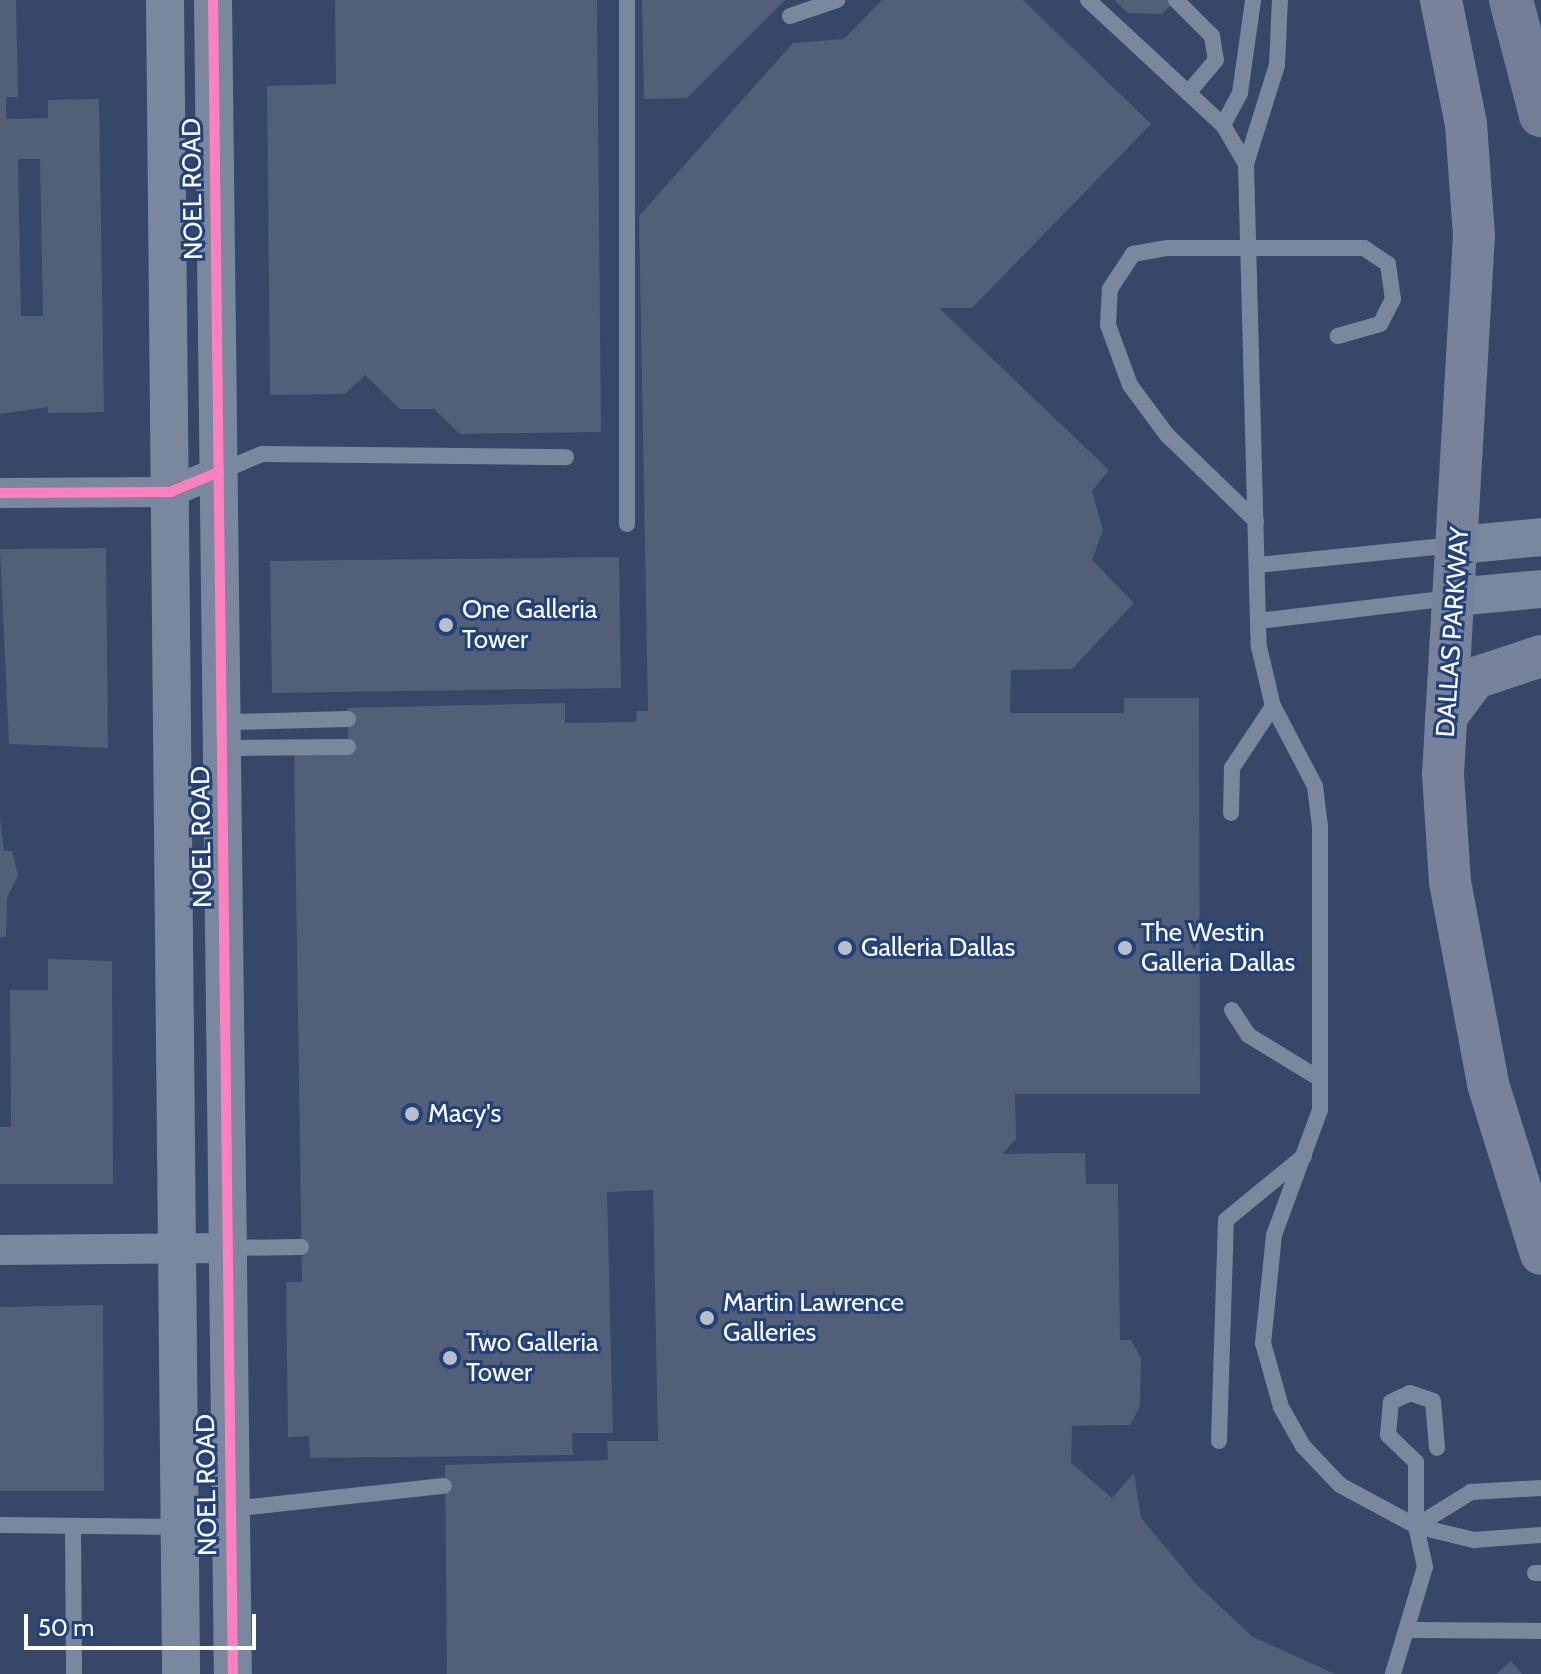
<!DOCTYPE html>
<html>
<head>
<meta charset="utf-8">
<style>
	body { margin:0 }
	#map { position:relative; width:1541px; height:1674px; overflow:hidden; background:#364767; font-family:Cabin,sans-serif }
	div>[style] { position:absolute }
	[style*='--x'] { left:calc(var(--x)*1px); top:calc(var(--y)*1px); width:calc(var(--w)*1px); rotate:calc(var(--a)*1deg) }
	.building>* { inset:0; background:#525f79 }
	.service>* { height:16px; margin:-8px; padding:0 8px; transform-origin:8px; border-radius:8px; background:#7a889e }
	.minor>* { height:30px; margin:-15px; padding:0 15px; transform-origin:15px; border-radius:15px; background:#7a889e }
	.tertiary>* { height:38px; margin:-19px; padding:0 19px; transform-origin:19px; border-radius:19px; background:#7a889e }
	.secondary>* { height:42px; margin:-21px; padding:0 21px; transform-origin:21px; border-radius:21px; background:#77839a }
	.motorway>* { height:44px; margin:-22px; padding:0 22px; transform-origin:22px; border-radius:22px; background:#727e96 }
	.cycleway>* { height:10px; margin:-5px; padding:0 5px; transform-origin:5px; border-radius:5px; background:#ff80c0 }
	.dots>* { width:22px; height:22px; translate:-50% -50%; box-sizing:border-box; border:4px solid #21417c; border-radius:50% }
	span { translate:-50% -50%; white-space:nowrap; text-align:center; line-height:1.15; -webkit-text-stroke:6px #21417c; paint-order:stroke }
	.street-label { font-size:26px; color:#fff }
	.poi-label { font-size:26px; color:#fff }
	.left { translate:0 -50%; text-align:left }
	.scale { position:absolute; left:24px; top:1614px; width:232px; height:36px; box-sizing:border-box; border:4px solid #fff; border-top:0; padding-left:10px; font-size:24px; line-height:28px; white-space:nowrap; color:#fff; -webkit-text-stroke:6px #21417c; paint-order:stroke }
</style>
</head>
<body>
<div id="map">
	<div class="building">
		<i style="clip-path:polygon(evenodd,0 0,16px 0,18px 97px,6px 97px,6px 119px,48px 118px,48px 100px,99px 99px,104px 412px,48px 413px,48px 407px,0 414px,0 0,18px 159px,40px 159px,43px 316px,21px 316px,18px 159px)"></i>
		<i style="clip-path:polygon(335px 0,597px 0,601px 432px,460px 434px,434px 409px,400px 409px,365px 375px,345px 394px,270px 395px,267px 86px,336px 84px)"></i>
		<i style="clip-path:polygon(642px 0,785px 0,687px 98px,644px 99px)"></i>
		<i style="clip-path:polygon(882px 0,1023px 0,1151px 124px,972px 308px,939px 308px,1109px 470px,1092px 491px,1103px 530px,1092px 560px,1134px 603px,1072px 669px,1011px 670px,1010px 713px,1124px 713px,1124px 698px,1199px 698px,1200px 1094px,1015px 1094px,1016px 1139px,1002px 1154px,1085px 1153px,1086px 1184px,1118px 1184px,1120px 1340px,1131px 1340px,1141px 1358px,1140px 1406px,1130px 1425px,1072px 1426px,1071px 1463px,1112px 1498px,1134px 1473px,1141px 1518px,1196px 1584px,1253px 1637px,1335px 1674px,447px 1674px,445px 1465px,608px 1460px,607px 1441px,658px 1441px,653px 1190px,607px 1192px,613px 1433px,572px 1433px,573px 1455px,310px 1458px,309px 1436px,288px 1437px,286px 1282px,302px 1282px,294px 753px,349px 752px,347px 708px,565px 703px,565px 723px,636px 722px,637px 711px,648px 711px,639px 216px,793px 43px,844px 39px)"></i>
		<i style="clip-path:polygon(1114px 0,1176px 0,1162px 14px,1128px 13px)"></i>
		<i style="clip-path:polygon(106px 548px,108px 748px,9px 744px,0 549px)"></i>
		<i style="clip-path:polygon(619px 557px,621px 688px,272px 693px,270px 561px)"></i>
		<i style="clip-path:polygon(0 817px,4px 851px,12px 851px,18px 875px,7px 898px,6px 937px,0 937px)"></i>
		<i style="clip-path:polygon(48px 959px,112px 961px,113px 1184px,0 1184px,0 1127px,11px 1127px,10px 990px,48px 990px)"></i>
		<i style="clip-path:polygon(103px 1305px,104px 1491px,0 1491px,0 1307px)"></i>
		<i style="clip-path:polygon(1511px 1661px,1522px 1674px,1496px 1674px)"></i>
	</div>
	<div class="service">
		<i style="--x:1088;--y:0;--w:184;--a:42.8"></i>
		<i style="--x:1223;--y:125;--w:45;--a:59.5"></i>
		<i style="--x:1246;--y:164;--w:483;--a:88.5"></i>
		<i style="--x:1259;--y:647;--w:61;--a:76.7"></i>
		<i style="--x:1273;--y:706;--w:90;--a:62.3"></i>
		<i style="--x:1315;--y:786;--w:40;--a:82.9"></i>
		<i style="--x:1320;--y:826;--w:284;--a:90"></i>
		<i style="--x:1320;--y:1110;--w:133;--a:110.2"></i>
		<i style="--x:1274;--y:1235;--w:109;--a:95.8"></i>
		<i style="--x:1263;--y:1343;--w:66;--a:74.3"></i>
		<i style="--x:1281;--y:1407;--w:45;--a:60.6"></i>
		<i style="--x:1303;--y:1446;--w:54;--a:46.5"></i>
		<i style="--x:1340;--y:1485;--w:86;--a:28.3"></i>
		<i style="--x:1416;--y:1526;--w:42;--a:77.6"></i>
		<i style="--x:1425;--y:1567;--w:112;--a:106.7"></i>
		<i style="--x:1176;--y:0;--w:51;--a:45"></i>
		<i style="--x:1212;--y:36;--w:24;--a:81"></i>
		<i style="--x:1216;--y:60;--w:43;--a:130.3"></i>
		<i style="--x:790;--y:16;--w:50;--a:-18.8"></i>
		<i style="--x:1223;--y:125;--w:36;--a:-62"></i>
		<i style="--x:1240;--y:93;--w:94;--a:-82"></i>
		<i style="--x:1246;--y:164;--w:104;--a:-72.6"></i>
		<i style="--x:1277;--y:65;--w:65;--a:-87.4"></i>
		<i style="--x:219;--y:472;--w:47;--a:-22.7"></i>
		<i style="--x:262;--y:454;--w:304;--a:0.6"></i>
		<i style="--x:1256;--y:521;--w:124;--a:-136"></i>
		<i style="--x:1167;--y:435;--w:62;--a:-126.5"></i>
		<i style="--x:1130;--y:385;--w:64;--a:-110.1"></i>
		<i style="--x:1108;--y:325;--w:36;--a:-87"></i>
		<i style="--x:1110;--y:289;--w:42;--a:-56.7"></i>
		<i style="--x:1133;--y:254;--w:35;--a:-10"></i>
		<i style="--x:1167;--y:248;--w:197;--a:0"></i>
		<i style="--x:1364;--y:248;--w:29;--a:34"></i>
		<i style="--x:1388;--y:264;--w:35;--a:82"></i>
		<i style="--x:1393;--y:299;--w:28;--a:117"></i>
		<i style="--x:1380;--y:324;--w:44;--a:164.1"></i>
		<i style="--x:627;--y:524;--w:524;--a:-90"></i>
		<i style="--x:1257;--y:565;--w:198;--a:-5.8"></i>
		<i style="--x:1258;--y:621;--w:194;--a:-6.8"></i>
		<i style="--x:348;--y:719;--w:114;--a:178.5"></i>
		<i style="--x:234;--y:722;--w:19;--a:125"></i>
		<i style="--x:223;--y:738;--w:16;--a:40"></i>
		<i style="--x:235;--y:748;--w:113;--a:-0.5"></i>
		<i style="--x:1231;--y:813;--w:45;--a:-88.7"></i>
		<i style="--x:1232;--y:768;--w:74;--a:-56.5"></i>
		<i style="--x:1232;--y:1010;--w:30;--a:57"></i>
		<i style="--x:1248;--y:1035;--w:84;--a:31.4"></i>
		<i style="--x:229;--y:1248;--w:72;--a:-0.8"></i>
		<i style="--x:1219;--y:1441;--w:221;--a:-88.2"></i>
		<i style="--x:1226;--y:1220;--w:101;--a:-39.4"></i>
		<i style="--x:231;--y:1509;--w:214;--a:-6.2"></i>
		<i style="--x:0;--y:1525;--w:180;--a:0.6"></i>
		<i style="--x:73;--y:1526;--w:148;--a:89.6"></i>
		<i style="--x:1416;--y:1526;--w:64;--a:-90"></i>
		<i style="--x:1416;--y:1462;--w:39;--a:-136"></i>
		<i style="--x:1388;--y:1435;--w:33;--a:-85"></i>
		<i style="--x:1391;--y:1402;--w:21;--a:-25"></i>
		<i style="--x:1410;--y:1393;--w:24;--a:19"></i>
		<i style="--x:1433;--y:1401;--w:47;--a:85.1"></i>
		<i style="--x:1416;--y:1526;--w:65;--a:-31.7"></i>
		<i style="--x:1471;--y:1492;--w:70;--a:-3.3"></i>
		<i style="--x:1416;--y:1526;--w:60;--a:13.6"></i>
		<i style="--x:1474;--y:1540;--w:67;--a:-4.3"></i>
		<i style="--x:1535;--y:1573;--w:6;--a:0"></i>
		<i style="--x:1409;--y:1630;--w:132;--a:0.4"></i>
	</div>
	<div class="minor">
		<i style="--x:0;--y:493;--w:170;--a:-0.3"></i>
		<i style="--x:170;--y:492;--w:53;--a:-22.2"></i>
		<i style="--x:0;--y:1250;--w:229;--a:-0.5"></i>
	</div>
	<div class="tertiary">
		<i style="--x:165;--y:0;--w:1674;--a:89.45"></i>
		<i style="--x:213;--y:0;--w:1674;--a:89.32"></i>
		<i style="--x:1460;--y:545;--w:81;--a:-5.6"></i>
		<i style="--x:1455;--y:597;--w:86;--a:-5.3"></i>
	</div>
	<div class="secondary">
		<i style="--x:1441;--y:0;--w:126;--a:78.6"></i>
		<i style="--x:1466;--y:124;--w:111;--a:85.9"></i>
		<i style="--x:1474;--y:235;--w:540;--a:93.29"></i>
		<i style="--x:1443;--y:774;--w:108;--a:86.3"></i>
		<i style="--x:1450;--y:882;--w:206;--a:79.3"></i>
		<i style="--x:1488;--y:1084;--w:178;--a:72.7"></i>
		<i style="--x:1446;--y:717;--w:49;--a:-53.4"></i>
		<i style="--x:1475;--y:678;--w:70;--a:-18.4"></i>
	</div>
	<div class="motorway">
		<i style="--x:1511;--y:0;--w:119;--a:75.4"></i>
	</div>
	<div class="cycleway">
		<i style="--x:213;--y:0;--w:1674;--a:89.32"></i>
		<i style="--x:0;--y:493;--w:170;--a:-0.3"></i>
		<i style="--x:170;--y:492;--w:53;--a:-22.2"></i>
	</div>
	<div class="dots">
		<i style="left:446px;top:625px;background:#b9bfca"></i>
		<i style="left:845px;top:948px;background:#b9bfca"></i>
		<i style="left:1125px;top:948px;background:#b9bfca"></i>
		<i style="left:412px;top:1114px;background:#b9bfca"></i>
		<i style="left:707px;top:1318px;background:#b9bfca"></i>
		<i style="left:450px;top:1358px;background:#b9bfca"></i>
	</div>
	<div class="street-label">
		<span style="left:193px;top:189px;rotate:-91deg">NOEL ROAD</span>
		<span style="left:1453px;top:632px;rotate:-86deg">DALLAS PARKWAY</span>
		<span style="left:202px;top:837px;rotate:-91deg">NOEL ROAD</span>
		<span style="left:207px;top:1485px;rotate:-91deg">NOEL ROAD</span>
	</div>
	<div class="poi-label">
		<span class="left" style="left:462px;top:625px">One Galleria<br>Tower</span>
		<span class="left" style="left:1141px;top:948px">The Westin<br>Galleria Dallas</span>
		<span class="left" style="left:861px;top:948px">Galleria Dallas</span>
		<span class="left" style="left:428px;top:1114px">Macy's</span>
		<span class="left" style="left:723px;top:1318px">Martin Lawrence<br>Galleries</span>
		<span class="left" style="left:466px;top:1358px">Two Galleria<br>Tower</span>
	</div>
	<div class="scale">50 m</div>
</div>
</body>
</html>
